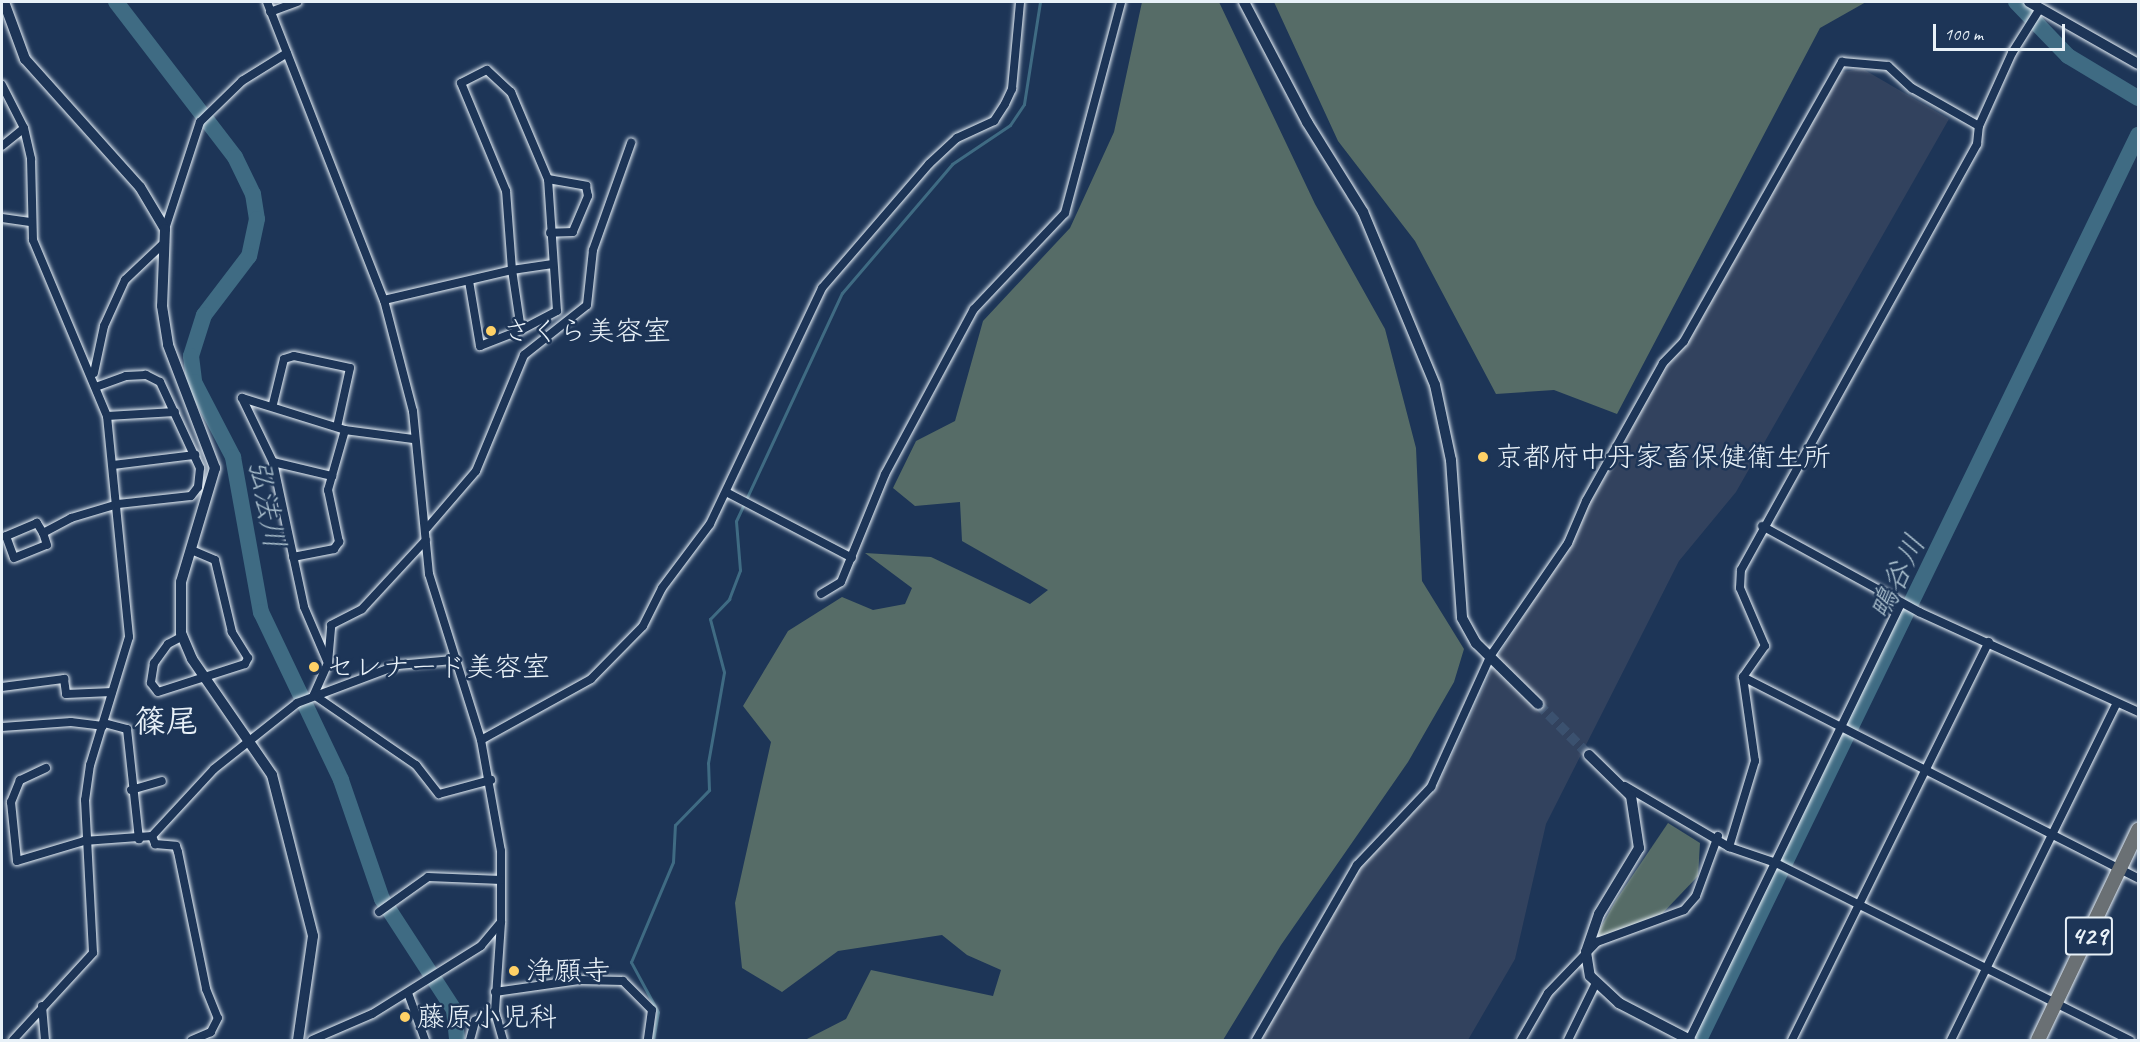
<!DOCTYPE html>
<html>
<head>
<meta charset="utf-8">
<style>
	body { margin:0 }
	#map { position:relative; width:2140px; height:1042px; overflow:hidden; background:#1d3557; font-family:Caveat,"Klee One",sans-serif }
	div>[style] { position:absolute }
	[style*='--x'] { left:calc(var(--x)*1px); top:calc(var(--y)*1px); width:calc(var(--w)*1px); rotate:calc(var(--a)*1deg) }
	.built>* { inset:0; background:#32425e }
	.green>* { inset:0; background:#566c67 }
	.stream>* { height:3px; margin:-1.5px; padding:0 1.5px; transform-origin:1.5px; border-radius:1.5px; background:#3f6b83 }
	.river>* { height:16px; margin:-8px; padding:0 8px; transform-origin:8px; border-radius:8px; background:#3f6b83 }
	.tertiary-tunnel>* { height:10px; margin-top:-5px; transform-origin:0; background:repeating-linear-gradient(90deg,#3b516f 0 10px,transparent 0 15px) }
	.roads { filter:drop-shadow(0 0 2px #e8f1f8) drop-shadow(0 0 2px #e8f1f8) }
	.minor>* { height:8px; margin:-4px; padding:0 4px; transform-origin:4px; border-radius:4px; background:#1d3557 }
	.tertiary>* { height:10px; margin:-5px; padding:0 5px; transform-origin:5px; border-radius:5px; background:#1d3557 }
	.trunk>* { height:14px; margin:-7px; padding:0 7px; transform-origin:7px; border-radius:7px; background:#6a7074 }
	.dots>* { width:16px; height:16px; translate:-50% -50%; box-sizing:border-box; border:3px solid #1d3557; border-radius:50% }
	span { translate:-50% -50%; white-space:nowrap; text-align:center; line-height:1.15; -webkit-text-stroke:5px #1d3557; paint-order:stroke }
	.shield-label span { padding:2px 4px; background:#1d3557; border:2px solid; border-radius:4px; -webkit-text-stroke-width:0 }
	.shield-label { font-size:27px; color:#e8f1f8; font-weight:700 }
	.poi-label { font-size:28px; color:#e8f1f8 }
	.left { translate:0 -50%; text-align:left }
	.water-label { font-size:30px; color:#adc2cf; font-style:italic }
	.quarter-label { font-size:32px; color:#e8f1f8; font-weight:700 }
	.frame { position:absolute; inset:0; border:3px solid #e8f1f8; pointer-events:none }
	.scale { position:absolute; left:1933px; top:24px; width:132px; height:27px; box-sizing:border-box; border:3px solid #e8f1f8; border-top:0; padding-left:8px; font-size:18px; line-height:21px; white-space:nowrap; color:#e8f1f8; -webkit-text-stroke:4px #1d3557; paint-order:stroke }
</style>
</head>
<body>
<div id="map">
	<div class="built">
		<i style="clip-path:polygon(1863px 69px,1949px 119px,1736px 492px,1679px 561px,1546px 824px,1515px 959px,1468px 1040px,1261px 1040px,1360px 867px,1435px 791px,1500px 653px,1570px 543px,1597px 481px,1666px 365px,1688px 340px,1841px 72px)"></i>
	</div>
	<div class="green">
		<i style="clip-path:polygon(1142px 2px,1219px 2px,1315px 204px,1385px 329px,1416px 448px,1422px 581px,1464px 649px,1454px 682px,1408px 762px,1281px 945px,1223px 1040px,805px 1040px,846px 1019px,871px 970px,993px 996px,1001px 970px,967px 955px,942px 935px,838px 951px,782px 992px,742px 968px,735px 903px,771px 742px,743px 706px,788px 631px,842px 597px,873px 610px,905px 604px,912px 588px,865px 553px,931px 557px,1030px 604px,1048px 590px,962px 541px,960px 502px,915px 506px,893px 488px,916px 441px,955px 421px,983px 321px,1070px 228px,1114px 132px)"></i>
		<i style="clip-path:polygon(1274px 2px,1866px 2px,1820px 28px,1617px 414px,1554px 390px,1496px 394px,1415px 241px,1338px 141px)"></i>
		<i style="clip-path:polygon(1668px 823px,1700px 843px,1698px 876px,1657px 919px,1600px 937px,1597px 934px,1616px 900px)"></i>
	</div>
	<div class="stream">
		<i style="--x:653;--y:1040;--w:28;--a:-80"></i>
		<i style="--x:658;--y:1012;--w:57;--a:-118.4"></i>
		<i style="--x:631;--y:962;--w:108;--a:-67.2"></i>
		<i style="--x:673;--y:862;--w:37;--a:-87"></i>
		<i style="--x:675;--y:825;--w:49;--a:-45.8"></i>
		<i style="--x:709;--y:790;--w:27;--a:-92"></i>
		<i style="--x:708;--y:763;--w:92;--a:-80"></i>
		<i style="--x:724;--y:672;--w:55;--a:-104.8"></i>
		<i style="--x:710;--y:619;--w:28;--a:-46"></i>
		<i style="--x:729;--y:599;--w:31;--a:-69"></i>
		<i style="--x:740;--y:570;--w:49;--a:-94.7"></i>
		<i style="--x:736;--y:521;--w:251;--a:-65.1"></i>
		<i style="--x:842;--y:293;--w:170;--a:-49.5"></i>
		<i style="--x:952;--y:164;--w:70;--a:-33.9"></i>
		<i style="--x:1010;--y:125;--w:25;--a:-56"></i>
		<i style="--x:1024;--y:104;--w:103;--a:-81.1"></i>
	</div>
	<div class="river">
		<i style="--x:116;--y:2;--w:195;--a:52.5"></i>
		<i style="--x:235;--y:157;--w:41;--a:64.1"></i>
		<i style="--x:253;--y:194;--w:25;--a:81"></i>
		<i style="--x:257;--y:219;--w:38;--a:102"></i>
		<i style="--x:249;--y:256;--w:74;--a:127.3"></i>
		<i style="--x:204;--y:315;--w:43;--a:107.6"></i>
		<i style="--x:191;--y:356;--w:26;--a:83"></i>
		<i style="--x:194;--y:382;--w:85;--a:62.5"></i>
		<i style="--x:233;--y:457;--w:158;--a:79.8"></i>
		<i style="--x:261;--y:612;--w:186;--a:64.5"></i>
		<i style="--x:341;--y:780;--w:126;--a:71"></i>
		<i style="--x:382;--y:899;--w:132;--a:57"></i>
		<i style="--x:454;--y:1010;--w:30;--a:84"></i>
		<i style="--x:2016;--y:2;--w:75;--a:46.1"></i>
		<i style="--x:2068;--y:56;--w:82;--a:31"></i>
		<i style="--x:1699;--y:1040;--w:1006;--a:-64.12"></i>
	</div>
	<div class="tertiary-tunnel">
		<i style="--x:1538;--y:704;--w:72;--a:45"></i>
	</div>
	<div class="roads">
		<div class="minor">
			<i style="--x:267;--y:2;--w:320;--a:68.6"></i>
			<i style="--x:384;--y:300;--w:115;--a:75.4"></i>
			<i style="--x:413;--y:411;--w:164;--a:84.4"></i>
			<i style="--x:429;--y:574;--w:174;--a:72.6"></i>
			<i style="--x:481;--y:740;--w:113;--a:79.8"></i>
			<i style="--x:501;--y:851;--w:71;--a:90"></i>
			<i style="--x:501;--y:922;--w:31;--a:130"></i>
			<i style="--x:481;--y:946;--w:128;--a:148"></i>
			<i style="--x:372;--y:1014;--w:65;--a:156.6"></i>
			<i style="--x:270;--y:12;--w:29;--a:-20"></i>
			<i style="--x:2;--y:85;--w:48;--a:62.9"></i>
			<i style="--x:24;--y:128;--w:32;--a:77"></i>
			<i style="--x:31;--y:159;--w:81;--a:88.6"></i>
			<i style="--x:33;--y:240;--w:191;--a:67.2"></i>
			<i style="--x:107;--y:416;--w:222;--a:84.3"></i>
			<i style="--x:129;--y:637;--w:134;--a:106.9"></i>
			<i style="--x:90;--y:765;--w:35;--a:98"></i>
			<i style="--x:85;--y:800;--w:153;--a:87"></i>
			<i style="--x:93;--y:953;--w:118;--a:132.6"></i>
			<i style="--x:2;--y:146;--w:28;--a:-39"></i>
			<i style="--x:548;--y:179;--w:39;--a:10"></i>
			<i style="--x:586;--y:186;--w:10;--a:79"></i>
			<i style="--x:588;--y:196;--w:39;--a:113"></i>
			<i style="--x:573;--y:232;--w:23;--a:178"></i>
			<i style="--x:2;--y:218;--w:30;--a:8"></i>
			<i style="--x:165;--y:229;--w:113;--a:-71.9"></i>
			<i style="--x:200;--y:122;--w:59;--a:-44.3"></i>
			<i style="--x:242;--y:81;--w:53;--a:-31.9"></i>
			<i style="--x:469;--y:281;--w:66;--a:80.4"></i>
			<i style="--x:480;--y:346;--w:44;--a:-21.3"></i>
			<i style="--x:384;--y:300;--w:131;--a:-13.2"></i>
			<i style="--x:512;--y:270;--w:79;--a:-94.3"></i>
			<i style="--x:506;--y:191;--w:117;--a:-112.6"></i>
			<i style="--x:461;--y:83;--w:29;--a:-27"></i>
			<i style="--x:487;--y:70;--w:33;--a:43"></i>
			<i style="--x:511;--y:92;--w:95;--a:67"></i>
			<i style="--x:548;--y:179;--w:132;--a:86.1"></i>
			<i style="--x:557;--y:311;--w:41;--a:152.2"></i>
			<i style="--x:521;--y:330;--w:61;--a:-98.5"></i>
			<i style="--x:512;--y:270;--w:41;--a:-8.3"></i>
			<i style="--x:94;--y:373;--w:48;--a:-78"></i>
			<i style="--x:104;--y:326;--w:51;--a:-65.5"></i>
			<i style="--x:125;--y:280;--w:55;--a:-43.5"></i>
			<i style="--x:273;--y:404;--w:46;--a:-76.3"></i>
			<i style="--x:284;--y:359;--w:10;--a:-17"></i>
			<i style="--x:294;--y:356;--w:57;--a:12.1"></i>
			<i style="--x:350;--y:368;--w:60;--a:102.4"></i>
			<i style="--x:107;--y:416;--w:68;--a:-3.4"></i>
			<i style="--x:413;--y:439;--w:69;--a:-172.5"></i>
			<i style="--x:345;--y:430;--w:108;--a:-162.7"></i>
			<i style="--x:242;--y:398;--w:71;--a:64.2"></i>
			<i style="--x:273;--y:462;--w:148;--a:77.9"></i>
			<i style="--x:304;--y:607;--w:61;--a:66.8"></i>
			<i style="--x:328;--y:663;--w:35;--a:114"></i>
			<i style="--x:314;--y:695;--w:124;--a:34.5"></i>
			<i style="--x:416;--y:765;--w:37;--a:52"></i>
			<i style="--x:439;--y:794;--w:54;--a:-15.1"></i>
			<i style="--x:273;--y:462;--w:61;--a:13.3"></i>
			<i style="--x:113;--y:465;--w:83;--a:-7"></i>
			<i style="--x:726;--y:492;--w:142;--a:27.6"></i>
			<i style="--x:1762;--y:526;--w:179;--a:28.7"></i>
			<i style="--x:1919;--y:612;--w:241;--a:24.5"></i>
			<i style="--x:427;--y:528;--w:75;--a:-49.3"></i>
			<i style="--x:476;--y:471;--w:126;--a:-67.5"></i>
			<i style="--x:524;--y:355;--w:80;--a:-38.4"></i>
			<i style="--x:587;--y:305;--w:55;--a:-83.8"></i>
			<i style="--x:593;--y:250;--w:114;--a:-70.4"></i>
			<i style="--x:43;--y:533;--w:12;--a:-121"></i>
			<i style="--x:37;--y:523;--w:34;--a:157"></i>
			<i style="--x:6;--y:536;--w:23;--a:70"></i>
			<i style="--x:14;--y:558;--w:35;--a:-22"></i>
			<i style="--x:47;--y:545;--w:13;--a:-108"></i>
			<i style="--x:43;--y:533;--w:32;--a:-28"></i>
			<i style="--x:71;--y:518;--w:49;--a:-16.6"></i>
			<i style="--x:118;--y:504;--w:73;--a:-6.3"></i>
			<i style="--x:191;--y:496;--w:11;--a:-52"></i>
			<i style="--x:198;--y:487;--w:19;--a:-84"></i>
			<i style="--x:200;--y:468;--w:95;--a:-114.9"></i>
			<i style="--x:160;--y:382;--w:16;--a:-153"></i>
			<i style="--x:146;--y:375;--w:20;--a:177"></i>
			<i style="--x:126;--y:376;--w:30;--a:160"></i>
			<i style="--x:293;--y:557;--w:42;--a:-11"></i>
			<i style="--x:334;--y:549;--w:9;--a:-54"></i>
			<i style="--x:339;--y:542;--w:53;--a:-101.9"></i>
			<i style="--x:328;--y:490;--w:62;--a:-74.2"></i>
			<i style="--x:821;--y:594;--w:23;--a:-31"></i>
			<i style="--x:841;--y:582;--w:117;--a:-67.8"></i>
			<i style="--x:885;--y:474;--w:187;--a:-61.7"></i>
			<i style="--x:974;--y:309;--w:132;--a:-46.5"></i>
			<i style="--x:1065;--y:213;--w:218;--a:-75.1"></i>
			<i style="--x:183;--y:636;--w:17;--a:152"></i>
			<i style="--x:168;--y:644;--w:24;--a:126"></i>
			<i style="--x:154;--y:663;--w:20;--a:99"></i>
			<i style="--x:151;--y:683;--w:11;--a:52"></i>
			<i style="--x:158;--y:692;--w:91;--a:-17.8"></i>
			<i style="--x:245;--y:664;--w:7;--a:-63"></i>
			<i style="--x:248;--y:658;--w:31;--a:-122"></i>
			<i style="--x:232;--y:632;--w:74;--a:-103.3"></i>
			<i style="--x:215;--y:560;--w:25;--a:-157"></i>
			<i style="--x:328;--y:663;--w:38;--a:-85"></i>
			<i style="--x:331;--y:625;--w:35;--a:-27"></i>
			<i style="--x:362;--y:609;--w:94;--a:-47.2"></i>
			<i style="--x:1743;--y:677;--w:443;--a:27"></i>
			<i style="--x:2;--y:687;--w:63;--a:-7.4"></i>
			<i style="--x:64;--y:679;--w:15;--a:82"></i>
			<i style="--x:66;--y:694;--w:46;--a:-2.5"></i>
			<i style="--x:104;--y:723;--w:24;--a:15"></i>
			<i style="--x:127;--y:729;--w:111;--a:83.8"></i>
			<i style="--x:2;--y:727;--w:69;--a:-4.1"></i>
			<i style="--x:71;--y:722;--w:32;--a:7"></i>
			<i style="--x:481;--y:740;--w:126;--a:-29"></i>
			<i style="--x:591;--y:679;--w:74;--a:-45.5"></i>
			<i style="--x:643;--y:626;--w:42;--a:-63.4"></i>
			<i style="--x:662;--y:588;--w:80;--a:-53.1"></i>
			<i style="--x:710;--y:524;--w:261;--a:-64.6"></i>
			<i style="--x:822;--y:288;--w:164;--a:-49.2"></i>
			<i style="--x:929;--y:164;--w:38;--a:-43"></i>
			<i style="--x:957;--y:138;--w:41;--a:-24.7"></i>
			<i style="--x:994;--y:121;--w:20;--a:-57"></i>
			<i style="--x:1005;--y:104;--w:17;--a:-65"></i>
			<i style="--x:1012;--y:89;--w:87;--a:-84.7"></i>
			<i style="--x:46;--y:768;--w:29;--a:155"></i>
			<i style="--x:20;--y:780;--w:24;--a:112"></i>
			<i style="--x:11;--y:802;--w:59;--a:84.2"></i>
			<i style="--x:17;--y:861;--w:70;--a:-16.6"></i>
			<i style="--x:84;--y:841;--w:68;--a:-4.2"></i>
			<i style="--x:152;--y:836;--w:91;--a:-47.2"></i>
			<i style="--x:214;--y:769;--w:106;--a:-38.5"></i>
			<i style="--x:297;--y:703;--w:108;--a:-20.6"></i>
			<i style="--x:398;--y:665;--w:55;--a:-5.2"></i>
			<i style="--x:1625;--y:786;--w:121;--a:30.4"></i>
			<i style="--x:1729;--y:847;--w:50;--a:18.8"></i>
			<i style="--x:1776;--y:863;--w:396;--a:26.6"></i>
			<i style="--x:131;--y:790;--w:32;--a:-16"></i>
			<i style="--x:152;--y:836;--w:9;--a:69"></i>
			<i style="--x:155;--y:844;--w:21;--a:5"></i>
			<i style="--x:176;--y:846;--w:6;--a:72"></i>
			<i style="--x:178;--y:852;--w:140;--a:78.4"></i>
			<i style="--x:206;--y:989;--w:31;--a:68"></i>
			<i style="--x:218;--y:1018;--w:16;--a:117"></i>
			<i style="--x:211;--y:1032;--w:21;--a:157"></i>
			<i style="--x:1729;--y:847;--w:90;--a:-73.2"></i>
			<i style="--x:1755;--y:761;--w:85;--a:-98.1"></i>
			<i style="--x:1743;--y:677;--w:38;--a:-55"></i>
			<i style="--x:1765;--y:646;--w:63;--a:-113.3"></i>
			<i style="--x:1740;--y:588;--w:18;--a:-87"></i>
			<i style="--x:1741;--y:570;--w:487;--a:-61"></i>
			<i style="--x:1977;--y:144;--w:18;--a:-84"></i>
			<i style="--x:1979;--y:126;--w:80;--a:-65.7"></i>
			<i style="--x:2012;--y:53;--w:51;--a:-57.9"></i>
			<i style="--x:379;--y:912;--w:60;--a:-35.5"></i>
			<i style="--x:428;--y:877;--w:73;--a:2.4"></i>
			<i style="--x:501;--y:923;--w:89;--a:93.9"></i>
			<i style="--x:495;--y:1012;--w:29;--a:74"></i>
			<i style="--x:495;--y:992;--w:85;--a:-8.1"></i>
			<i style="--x:579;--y:980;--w:44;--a:1.3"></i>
			<i style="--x:623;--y:981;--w:41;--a:45"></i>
			<i style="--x:652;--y:1010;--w:30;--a:98"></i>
			<i style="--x:408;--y:993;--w:50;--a:70.1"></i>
			<i style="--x:42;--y:1006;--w:34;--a:85"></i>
			<i style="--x:470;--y:1040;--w:20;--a:-75"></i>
			<i style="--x:475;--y:1021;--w:22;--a:-24"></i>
			<i style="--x:1256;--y:1040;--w:202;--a:-60"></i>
			<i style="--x:1357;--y:865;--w:108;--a:-46.5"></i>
			<i style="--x:1431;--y:787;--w:145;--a:-65.6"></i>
			<i style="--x:1491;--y:655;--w:136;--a:-55.5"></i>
			<i style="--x:1568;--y:543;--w:46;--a:-66.8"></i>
			<i style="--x:1586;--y:501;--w:158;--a:-60.8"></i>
			<i style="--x:1663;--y:363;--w:30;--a:-46"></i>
			<i style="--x:1684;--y:341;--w:321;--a:-60.5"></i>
			<i style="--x:1842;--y:62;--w:46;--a:5"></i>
			<i style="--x:1888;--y:66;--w:33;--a:43"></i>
			<i style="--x:1912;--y:88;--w:77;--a:29.6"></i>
			<i style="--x:1521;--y:1040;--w:54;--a:-60.1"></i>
			<i style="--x:1548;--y:993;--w:71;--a:-46.1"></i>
			<i style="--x:1597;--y:942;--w:93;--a:-20.2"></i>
			<i style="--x:1684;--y:910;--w:18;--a:-49"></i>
			<i style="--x:1696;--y:896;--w:64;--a:-69.9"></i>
			<i style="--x:1568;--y:1040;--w:61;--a:-63.9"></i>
			<i style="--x:1689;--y:1040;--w:486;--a:-64.1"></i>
			<i style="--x:1792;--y:1040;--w:444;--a:-63.7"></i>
			<i style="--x:1951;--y:1040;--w:373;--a:-63.8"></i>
		</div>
		<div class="tertiary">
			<i style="--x:4;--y:2;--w:61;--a:69.8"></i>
			<i style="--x:25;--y:59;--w:172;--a:48.1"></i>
			<i style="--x:140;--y:187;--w:49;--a:59.2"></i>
			<i style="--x:165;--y:229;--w:77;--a:92.2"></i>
			<i style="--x:162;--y:306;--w:39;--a:81"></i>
			<i style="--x:168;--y:345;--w:132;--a:69.1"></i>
			<i style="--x:215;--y:468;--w:119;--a:106.6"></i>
			<i style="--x:181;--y:582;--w:51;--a:90"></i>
			<i style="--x:181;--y:633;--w:28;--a:67"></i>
			<i style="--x:192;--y:659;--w:141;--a:55.4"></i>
			<i style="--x:272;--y:775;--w:166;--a:75.7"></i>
			<i style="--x:313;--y:936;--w:105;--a:98.2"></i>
			<i style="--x:1244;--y:2;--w:136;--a:62.3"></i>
			<i style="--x:1307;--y:122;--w:106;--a:58.1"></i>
			<i style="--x:1363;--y:212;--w:187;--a:67.4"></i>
			<i style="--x:1435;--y:385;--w:77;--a:78"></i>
			<i style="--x:1451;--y:460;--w:158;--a:86"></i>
			<i style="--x:1462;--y:618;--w:29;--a:61"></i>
			<i style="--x:1476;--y:643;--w:87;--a:44.5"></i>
			<i style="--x:2029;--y:2;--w:125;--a:29.6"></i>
			<i style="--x:1589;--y:755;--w:59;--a:44.3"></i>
			<i style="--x:1631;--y:796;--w:53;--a:81.3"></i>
			<i style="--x:1639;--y:848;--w:77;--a:121.2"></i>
			<i style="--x:1599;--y:914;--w:40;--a:108.9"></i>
			<i style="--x:1586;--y:952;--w:24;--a:81"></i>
			<i style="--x:1590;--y:976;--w:40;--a:43"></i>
			<i style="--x:1619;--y:1003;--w:80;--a:27.5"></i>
		</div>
		<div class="trunk">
			<i style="--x:2038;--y:1040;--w:233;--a:-64.5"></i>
		</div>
	</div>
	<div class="dots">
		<i style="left:491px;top:331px;background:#ffd166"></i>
		<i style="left:1483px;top:457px;background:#ffd166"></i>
		<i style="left:314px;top:667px;background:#ffd166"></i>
		<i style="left:514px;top:971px;background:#ffd166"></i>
		<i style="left:405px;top:1017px;background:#ffd166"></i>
	</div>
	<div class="shield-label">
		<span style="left:2089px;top:936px">429</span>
	</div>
	<div class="poi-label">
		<span class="left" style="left:503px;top:331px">さくら美容室</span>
		<span class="left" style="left:1495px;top:457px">京都府中丹家畜保健衛生所</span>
		<span class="left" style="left:326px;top:667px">セレナード美容室</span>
		<span class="left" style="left:526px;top:971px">浄願寺</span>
		<span class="left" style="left:417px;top:1017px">藤原小児科</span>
	</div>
	<div class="water-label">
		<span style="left:267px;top:504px;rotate:79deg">弘法川</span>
		<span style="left:1897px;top:577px;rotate:-64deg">鴫谷川</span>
	</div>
	<div class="quarter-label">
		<span style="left:166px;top:722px">篠尾</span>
	</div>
	<div class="frame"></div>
	<div class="scale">100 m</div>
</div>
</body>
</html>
